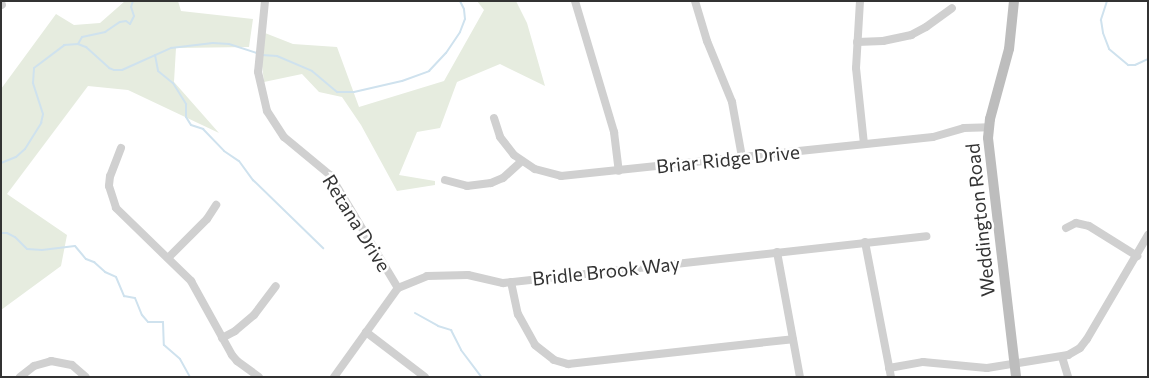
<!DOCTYPE html>
<html>
<head>
<meta charset="utf-8">
<style>
	body { margin:0 }
	#map { position:relative; width:1149px; height:378px; overflow:hidden; background:#fff; font-family:Commissioner,sans-serif }
	div>[style] { position:absolute }
	[style*='--x'] { left:calc(var(--x)*1px); top:calc(var(--y)*1px); width:calc(var(--w)*1px); rotate:calc(var(--a)*1deg) }
	.green>* { inset:0; background:#e6ecdf }
	.stream>* { height:2px; margin:-1px; padding:0 1px; transform-origin:1px; border-radius:1px; background:#cfe2ee }
	.street>* { height:8px; margin:-4px; padding:0 4px; transform-origin:4px; border-radius:4px; background:#d0d0d0 }
	.secondary>* { height:10px; margin:-5px; padding:0 5px; transform-origin:5px; border-radius:5px; background:#bdbdbd }
	span { translate:-50% -50%; white-space:nowrap; text-align:center; line-height:1.15; -webkit-text-stroke:5px #fff; paint-order:stroke }
	.street-label { font-size:19px; color:#333 }
	.frame { position:absolute; inset:0; border:2px solid #333; pointer-events:none }
</style>
</head>
<body>
<div id="map">
	<div class="green">
		<i style="clip-path:polygon(125px 1px,178px 1px,181px 11px,253px 19px,249px 47px,176px 48px,174px 82px,219px 133px,128px 90px,88px 86px,7px 194px,67px 235px,61px 266px,1px 310px,1px 89px,56px 14px,74px 25px,100px 23px)"></i>
		<i style="clip-path:polygon(477px 1px,516px 1px,527px 23px,545px 86px,500px 64px,457px 82px,440px 128px,417px 132px,399px 175px,435px 181px,435px 185px,397px 191px,361px 125px,342px 97px,319px 92px,302px 74px,264px 82px,262px 65px,265px 33px,293px 44px,337px 47px,359px 107px,444px 81px,484px 10px)"></i>
	</div>
	<div class="stream">
		<i style="--x:1107;--y:1;--w:20;--a:108"></i>
		<i style="--x:1101;--y:20;--w:13;--a:81"></i>
		<i style="--x:1103;--y:33;--w:17;--a:69"></i>
		<i style="--x:1109;--y:49;--w:25;--a:40"></i>
		<i style="--x:1128;--y:65;--w:7;--a:0"></i>
		<i style="--x:1135;--y:65;--w:14;--a:-25"></i>
		<i style="--x:78;--y:44;--w:8;--a:-60"></i>
		<i style="--x:82;--y:37;--w:24;--a:-12"></i>
		<i style="--x:105;--y:32;--w:18;--a:-34"></i>
		<i style="--x:120;--y:22;--w:6;--a:-9"></i>
		<i style="--x:126;--y:21;--w:5;--a:37"></i>
		<i style="--x:130;--y:24;--w:9;--a:-63"></i>
		<i style="--x:134;--y:16;--w:9;--a:-108"></i>
		<i style="--x:131;--y:7;--w:6;--a:-72"></i>
		<i style="--x:155;--y:55;--w:16;--a:79"></i>
		<i style="--x:158;--y:71;--w:19;--a:39"></i>
		<i style="--x:173;--y:83;--w:25;--a:58"></i>
		<i style="--x:186;--y:104;--w:13;--a:90"></i>
		<i style="--x:186;--y:117;--w:9;--a:58"></i>
		<i style="--x:191;--y:125;--w:13;--a:18"></i>
		<i style="--x:203;--y:129;--w:30;--a:46"></i>
		<i style="--x:224;--y:151;--w:18;--a:34"></i>
		<i style="--x:239;--y:161;--w:24;--a:54"></i>
		<i style="--x:253;--y:180;--w:98;--a:44.2"></i>
		<i style="--x:262;--y:55;--w:15;--a:4"></i>
		<i style="--x:277;--y:56;--w:38;--a:23"></i>
		<i style="--x:312;--y:71;--w:33;--a:40"></i>
		<i style="--x:337;--y:92;--w:17;--a:0"></i>
		<i style="--x:354;--y:92;--w:49;--a:-12.9"></i>
		<i style="--x:402;--y:81;--w:29;--a:-20"></i>
		<i style="--x:429;--y:71;--w:25;--a:-47"></i>
		<i style="--x:446;--y:53;--w:25;--a:-56"></i>
		<i style="--x:460;--y:32;--w:14;--a:-69"></i>
		<i style="--x:465;--y:19;--w:10;--a:-96"></i>
		<i style="--x:464;--y:9;--w:9;--a:-117"></i>
		<i style="--x:1;--y:163;--w:16;--a:-22"></i>
		<i style="--x:16;--y:157;--w:12;--a:-42"></i>
		<i style="--x:25;--y:149;--w:31;--a:-58"></i>
		<i style="--x:41;--y:123;--w:9;--a:-77"></i>
		<i style="--x:43;--y:114;--w:33;--a:-108"></i>
		<i style="--x:33;--y:83;--w:15;--a:-86"></i>
		<i style="--x:34;--y:68;--w:38;--a:-37"></i>
		<i style="--x:64;--y:45;--w:14;--a:-4"></i>
		<i style="--x:78;--y:44;--w:9;--a:21"></i>
		<i style="--x:86;--y:47;--w:31;--a:42"></i>
		<i style="--x:109;--y:68;--w:5;--a:22"></i>
		<i style="--x:114;--y:70;--w:8;--a:0"></i>
		<i style="--x:122;--y:70;--w:54;--a:-24.2"></i>
		<i style="--x:171;--y:48;--w:42;--a:-6.8"></i>
		<i style="--x:213;--y:43;--w:16;--a:4"></i>
		<i style="--x:229;--y:44;--w:29;--a:18"></i>
		<i style="--x:1;--y:233;--w:6;--a:0"></i>
		<i style="--x:7;--y:233;--w:9;--a:27"></i>
		<i style="--x:15;--y:237;--w:17;--a:45"></i>
		<i style="--x:27;--y:249;--w:15;--a:4"></i>
		<i style="--x:42;--y:250;--w:33;--a:-7"></i>
		<i style="--x:75;--y:246;--w:17;--a:50"></i>
		<i style="--x:86;--y:259;--w:9;--a:21"></i>
		<i style="--x:94;--y:262;--w:15;--a:42"></i>
		<i style="--x:105;--y:272;--w:12;--a:24"></i>
		<i style="--x:116;--y:277;--w:21;--a:67"></i>
		<i style="--x:124;--y:296;--w:11;--a:10"></i>
		<i style="--x:135;--y:298;--w:18;--a:68"></i>
		<i style="--x:142;--y:315;--w:9;--a:49"></i>
		<i style="--x:148;--y:322;--w:15;--a:0"></i>
		<i style="--x:163;--y:322;--w:23;--a:88"></i>
		<i style="--x:164;--y:345;--w:21;--a:41"></i>
		<i style="--x:180;--y:359;--w:21;--a:61"></i>
		<i style="--x:415;--y:313;--w:26;--a:29"></i>
		<i style="--x:438;--y:326;--w:14;--a:17"></i>
		<i style="--x:451;--y:330;--w:22;--a:63"></i>
		<i style="--x:461;--y:350;--w:34;--a:53"></i>
	</div>
	<div class="street">
		<i style="--x:265;--y:1;--w:71;--a:95.6"></i>
		<i style="--x:258;--y:72;--w:40;--a:77"></i>
		<i style="--x:267;--y:111;--w:31;--a:57"></i>
		<i style="--x:284;--y:137;--w:60;--a:39.6"></i>
		<i style="--x:330;--y:175;--w:132;--a:59"></i>
		<i style="--x:575;--y:1;--w:137;--a:73.4"></i>
		<i style="--x:614;--y:132;--w:39;--a:83"></i>
		<i style="--x:695;--y:1;--w:42;--a:73.3"></i>
		<i style="--x:707;--y:41;--w:66;--a:67.7"></i>
		<i style="--x:732;--y:102;--w:56;--a:79.7"></i>
		<i style="--x:860;--y:1;--w:67;--a:93.4"></i>
		<i style="--x:856;--y:68;--w:76;--a:84"></i>
		<i style="--x:1;--y:2;--w:3;--a:72"></i>
		<i style="--x:857;--y:42;--w:26;--a:-2"></i>
		<i style="--x:883;--y:41;--w:29;--a:-12"></i>
		<i style="--x:911;--y:35;--w:17;--a:-28"></i>
		<i style="--x:926;--y:27;--w:32;--a:-36"></i>
		<i style="--x:494;--y:118;--w:20;--a:72"></i>
		<i style="--x:500;--y:137;--w:23;--a:52"></i>
		<i style="--x:514;--y:155;--w:25;--a:34"></i>
		<i style="--x:535;--y:169;--w:27;--a:15"></i>
		<i style="--x:561;--y:176;--w:374;--a:-6"></i>
		<i style="--x:933;--y:137;--w:32;--a:-16"></i>
		<i style="--x:964;--y:128;--w:25;--a:-2"></i>
		<i style="--x:121;--y:148;--w:30;--a:111"></i>
		<i style="--x:110;--y:176;--w:10;--a:96"></i>
		<i style="--x:109;--y:186;--w:23;--a:72"></i>
		<i style="--x:116;--y:208;--w:105;--a:44.2"></i>
		<i style="--x:191;--y:281;--w:85;--a:61"></i>
		<i style="--x:232;--y:355;--w:8;--a:50"></i>
		<i style="--x:237;--y:361;--w:27;--a:36"></i>
		<i style="--x:445;--y:180;--w:23;--a:15"></i>
		<i style="--x:467;--y:186;--w:24;--a:-7"></i>
		<i style="--x:491;--y:183;--w:13;--a:-23"></i>
		<i style="--x:503;--y:178;--w:25;--a:-42"></i>
		<i style="--x:1066;--y:228;--w:11;--a:-27"></i>
		<i style="--x:1076;--y:223;--w:13;--a:13"></i>
		<i style="--x:1089;--y:226;--w:57;--a:32"></i>
		<i style="--x:865;--y:242;--w:137;--a:79.1"></i>
		<i style="--x:777;--y:252;--w:127;--a:79.6"></i>
		<i style="--x:168;--y:258;--w:55;--a:-45"></i>
		<i style="--x:207;--y:219;--w:17;--a:-57"></i>
		<i style="--x:511;--y:282;--w:33;--a:78"></i>
		<i style="--x:518;--y:314;--w:35;--a:61"></i>
		<i style="--x:535;--y:345;--w:24;--a:38"></i>
		<i style="--x:554;--y:360;--w:15;--a:16"></i>
		<i style="--x:568;--y:364;--w:226;--a:-6.3"></i>
		<i style="--x:366;--y:332;--w:74;--a:37.3"></i>
		<i style="--x:222;--y:338;--w:15;--a:-28"></i>
		<i style="--x:235;--y:331;--w:25;--a:-40"></i>
		<i style="--x:254;--y:315;--w:36;--a:-53"></i>
		<i style="--x:1062;--y:357;--w:21;--a:73"></i>
		<i style="--x:889;--y:368;--w:35;--a:-10"></i>
		<i style="--x:923;--y:362;--w:64;--a:5.4"></i>
		<i style="--x:987;--y:368;--w:82;--a:-9.1"></i>
		<i style="--x:1068;--y:355;--w:14;--a:-30"></i>
		<i style="--x:1080;--y:348;--w:11;--a:-52"></i>
		<i style="--x:1087;--y:339;--w:121;--a:-59.6"></i>
		<i style="--x:20;--y:377;--w:18;--a:-38"></i>
		<i style="--x:34;--y:366;--w:18;--a:-16"></i>
		<i style="--x:51;--y:361;--w:21;--a:11"></i>
		<i style="--x:72;--y:365;--w:18;--a:41"></i>
		<i style="--x:334;--y:377;--w:110;--a:-54.3"></i>
		<i style="--x:398;--y:288;--w:31;--a:-22"></i>
		<i style="--x:427;--y:276;--w:41;--a:-1.4"></i>
		<i style="--x:468;--y:275;--w:36;--a:13"></i>
		<i style="--x:503;--y:283;--w:426;--a:-6.3"></i>
	</div>
	<div class="secondary">
		<i style="--x:1014;--y:1;--w:48;--a:95.9"></i>
		<i style="--x:1009;--y:49;--w:73;--a:105.2"></i>
		<i style="--x:990;--y:119;--w:19;--a:96"></i>
		<i style="--x:988;--y:138;--w:241;--a:83.3"></i>
	</div>
	<div class="street-label">
		<span style="left:728px;top:159px;rotate:-6deg">Briar Ridge Drive</span>
		<span style="left:980px;top:220px;rotate:-96deg">Weddington Road</span>
		<span style="left:357px;top:223px;rotate:58deg">Retana Drive</span>
		<span style="left:606px;top:271px;rotate:-6deg">Bridle Brook Way</span>
	</div>
	<div class="frame"></div>
</div>
</body>
</html>
